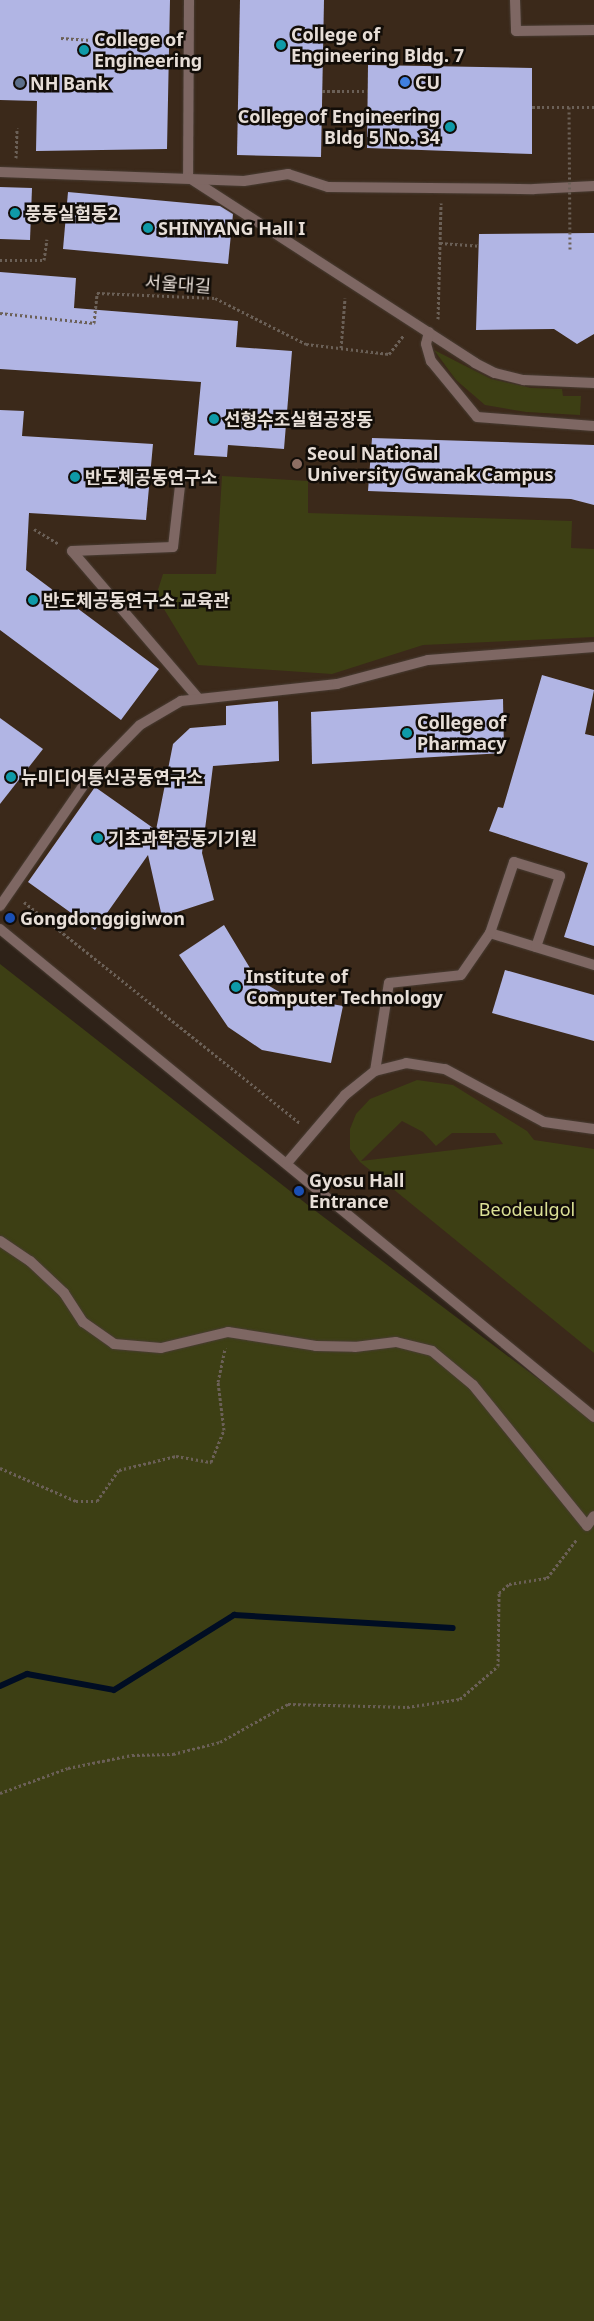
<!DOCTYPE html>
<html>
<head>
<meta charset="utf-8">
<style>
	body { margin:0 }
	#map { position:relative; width:594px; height:2321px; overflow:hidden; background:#2e2218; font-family:"Noto Sans","Noto Sans KR",sans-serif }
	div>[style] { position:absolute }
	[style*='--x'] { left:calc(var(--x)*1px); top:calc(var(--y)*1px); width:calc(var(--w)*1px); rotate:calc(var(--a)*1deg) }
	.built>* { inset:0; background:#3b291a }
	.green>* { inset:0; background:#3d3f14 }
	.stream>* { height:6px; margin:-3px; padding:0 3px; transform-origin:3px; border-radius:3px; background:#000d23 }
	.building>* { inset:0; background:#b1b5e4 }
	.path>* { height:3px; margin-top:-1.5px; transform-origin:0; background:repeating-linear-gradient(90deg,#6b6057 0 2.5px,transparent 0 5px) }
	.roads { filter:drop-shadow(0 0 1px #483c33) drop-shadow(0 0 1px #483c33) }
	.lane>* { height:10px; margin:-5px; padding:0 5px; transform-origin:5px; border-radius:5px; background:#7e6763 }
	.street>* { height:10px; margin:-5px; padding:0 5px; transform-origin:5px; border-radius:5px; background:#7e6763 }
	.path-bridge>* { height:3px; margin-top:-1.5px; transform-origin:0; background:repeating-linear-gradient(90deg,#6b6057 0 2.5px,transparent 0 5px) }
	.dots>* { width:14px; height:14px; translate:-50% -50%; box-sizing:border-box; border:2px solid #120d08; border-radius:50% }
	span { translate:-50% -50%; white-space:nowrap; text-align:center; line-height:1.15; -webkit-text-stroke:5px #120d08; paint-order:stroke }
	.poi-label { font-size:18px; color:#e7ded7; font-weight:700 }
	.left { translate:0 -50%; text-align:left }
	.right { translate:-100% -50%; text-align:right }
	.street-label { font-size:18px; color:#e7ded7 }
	.park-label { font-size:18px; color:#dce196 }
</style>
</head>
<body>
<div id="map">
	<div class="built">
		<i style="clip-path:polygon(0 0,594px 0,594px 1417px,0 929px)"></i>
	</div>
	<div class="green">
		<i style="clip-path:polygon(434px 350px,491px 379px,531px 388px,562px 389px,563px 396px,581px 396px,580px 415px,526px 412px,485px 405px,456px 380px)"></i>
		<i style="clip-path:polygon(222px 476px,308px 481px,308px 513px,572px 521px,571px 548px,594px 549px,594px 637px,423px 645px,332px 674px,198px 665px,156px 596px,163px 574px,216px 574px)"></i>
		<i style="clip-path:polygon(0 964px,313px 1209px,594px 1421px,594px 2321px,0 2321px)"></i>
		<i style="clip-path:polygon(evenodd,417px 1080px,453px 1085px,527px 1131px,534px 1140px,594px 1149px,594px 1353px,360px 1162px,350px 1149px,350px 1129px,356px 1114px,370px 1099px,417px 1080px,402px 1121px,423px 1132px,436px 1146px,452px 1133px,495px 1133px,503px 1144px,361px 1161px,402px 1121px)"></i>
	</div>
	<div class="stream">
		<i style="--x:0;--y:1686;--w:30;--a:-24"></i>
		<i style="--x:27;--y:1674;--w:88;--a:10.4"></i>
		<i style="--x:114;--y:1690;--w:142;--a:-32"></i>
		<i style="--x:234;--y:1615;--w:219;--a:3.4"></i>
	</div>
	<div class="building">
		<i style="clip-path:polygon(0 0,170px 0,167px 149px,36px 151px,37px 101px,0 100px)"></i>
		<i style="clip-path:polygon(240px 0,324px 0,321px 157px,237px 155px)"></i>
		<i style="clip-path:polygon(368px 65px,532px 68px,532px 154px,367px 148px)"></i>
		<i style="clip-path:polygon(0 187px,32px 188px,30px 240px,0 239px)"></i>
		<i style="clip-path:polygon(68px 192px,220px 206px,233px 214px,228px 264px,63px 249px)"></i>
		<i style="clip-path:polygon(594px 233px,594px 334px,577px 344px,554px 329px,476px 330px,479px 234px)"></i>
		<i style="clip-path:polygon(0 272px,76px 278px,74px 308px,238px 321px,236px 347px,292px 351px,284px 449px,228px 445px,227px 457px,194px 455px,201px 382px,0 369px)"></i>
		<i style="clip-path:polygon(0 410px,24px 411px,22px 436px,153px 444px,146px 520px,29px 513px,26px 570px,159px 669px,121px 720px,0 630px)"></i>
		<i style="clip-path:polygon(372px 438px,594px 445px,594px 505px,571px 499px,368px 491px)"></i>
		<i style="clip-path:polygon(542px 675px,594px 690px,585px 734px,594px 736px,594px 946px,564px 937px,588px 863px,489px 831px,498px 807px,503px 808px)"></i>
		<i style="clip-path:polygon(503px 699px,504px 753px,312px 764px,311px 712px)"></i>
		<i style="clip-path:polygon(278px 701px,279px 761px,213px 766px,202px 853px,214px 900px,162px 917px,148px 855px,95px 930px,28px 882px,95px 787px,156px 830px,173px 744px,190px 728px,226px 725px,226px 706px)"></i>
		<i style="clip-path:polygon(0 718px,43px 749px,0 804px)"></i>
		<i style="clip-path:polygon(224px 925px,256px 978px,286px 996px,343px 1006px,331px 1063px,262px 1050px,228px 1027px,179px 955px)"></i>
		<i style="clip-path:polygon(505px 970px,594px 995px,594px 1041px,492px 1013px)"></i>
	</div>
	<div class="path">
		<i style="--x:61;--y:38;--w:30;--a:4"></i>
		<i style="--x:322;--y:91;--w:46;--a:0"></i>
		<i style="--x:532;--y:107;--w:62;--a:0"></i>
		<i style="--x:16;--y:158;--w:30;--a:-88"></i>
		<i style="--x:440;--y:243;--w:39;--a:4"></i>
		<i style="--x:0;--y:260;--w:44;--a:0"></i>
		<i style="--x:44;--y:260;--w:21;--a:-82"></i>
		<i style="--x:0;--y:313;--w:95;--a:6.1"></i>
		<i style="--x:94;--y:323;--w:30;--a:-84"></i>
		<i style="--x:97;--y:293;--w:118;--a:2.4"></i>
		<i style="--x:215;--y:298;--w:102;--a:26.8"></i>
		<i style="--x:306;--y:344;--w:84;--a:6.9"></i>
		<i style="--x:389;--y:354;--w:24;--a:-52"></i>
		<i style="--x:438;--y:319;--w:116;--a:-88.5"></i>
		<i style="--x:341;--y:348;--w:50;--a:-85.4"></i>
		<i style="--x:34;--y:529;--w:29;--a:31"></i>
		<i style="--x:24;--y:902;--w:354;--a:38.7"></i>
		<i style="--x:0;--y:1468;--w:83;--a:23.5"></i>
		<i style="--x:76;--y:1501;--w:21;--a:0"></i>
		<i style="--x:97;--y:1501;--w:38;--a:-55"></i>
		<i style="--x:119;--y:1470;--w:59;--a:-13.8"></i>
		<i style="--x:176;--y:1456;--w:36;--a:10"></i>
		<i style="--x:211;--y:1462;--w:35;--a:-68"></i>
		<i style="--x:224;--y:1430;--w:48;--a:-97.1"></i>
		<i style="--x:218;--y:1382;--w:35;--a:-78"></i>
		<i style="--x:0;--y:1793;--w:72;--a:-20.2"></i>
		<i style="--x:68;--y:1768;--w:65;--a:-11.5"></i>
		<i style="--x:132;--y:1755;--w:41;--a:-1.4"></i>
		<i style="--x:173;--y:1754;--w:49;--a:-14.3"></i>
		<i style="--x:220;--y:1742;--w:78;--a:-29.2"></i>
		<i style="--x:288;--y:1704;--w:119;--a:1.4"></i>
		<i style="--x:407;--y:1707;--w:54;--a:-8.6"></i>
		<i style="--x:460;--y:1699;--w:50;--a:-41"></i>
		<i style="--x:498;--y:1666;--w:73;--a:-89.2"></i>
		<i style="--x:499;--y:1593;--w:13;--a:-42"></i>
		<i style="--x:509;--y:1584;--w:38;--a:-9"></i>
		<i style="--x:547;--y:1578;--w:49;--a:-52.4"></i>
	</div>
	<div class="roads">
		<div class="lane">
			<i style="--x:189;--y:0;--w:177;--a:90.3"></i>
			<i style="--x:188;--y:177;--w:342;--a:32.9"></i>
			<i style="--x:475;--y:363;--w:22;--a:27"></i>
			<i style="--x:495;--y:373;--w:30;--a:14"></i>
			<i style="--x:524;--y:380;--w:70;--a:2.5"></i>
			<i style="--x:515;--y:0;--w:31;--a:88"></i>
			<i style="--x:516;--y:31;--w:78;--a:-0.7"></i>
			<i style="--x:0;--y:172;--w:244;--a:2.1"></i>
			<i style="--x:244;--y:181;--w:45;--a:-9"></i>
			<i style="--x:288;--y:174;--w:42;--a:18"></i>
			<i style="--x:429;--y:332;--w:12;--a:104"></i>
			<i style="--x:426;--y:344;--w:18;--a:74"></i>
			<i style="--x:431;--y:361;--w:72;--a:50.6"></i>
			<i style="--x:477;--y:417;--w:117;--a:4.4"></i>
			<i style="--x:181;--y:477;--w:70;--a:96.5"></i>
			<i style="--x:173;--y:547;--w:101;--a:177.7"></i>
			<i style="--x:72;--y:551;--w:195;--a:49.4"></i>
			<i style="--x:0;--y:906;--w:158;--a:-55.3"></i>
			<i style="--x:90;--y:776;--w:71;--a:-45.6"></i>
			<i style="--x:140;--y:725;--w:48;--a:-30.3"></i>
			<i style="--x:181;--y:701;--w:157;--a:-6.2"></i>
			<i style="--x:337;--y:684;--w:94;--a:-14.8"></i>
			<i style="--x:428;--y:660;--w:167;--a:-4.5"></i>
			<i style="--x:0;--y:929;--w:769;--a:39.4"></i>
			<i style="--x:490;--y:933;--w:109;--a:17.1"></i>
			<i style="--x:375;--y:1071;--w:89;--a:-81"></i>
			<i style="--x:389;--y:983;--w:72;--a:-6.3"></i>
			<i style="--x:461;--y:975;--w:51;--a:-55.4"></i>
			<i style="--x:490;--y:933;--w:75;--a:-71.3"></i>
			<i style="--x:514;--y:862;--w:48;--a:16.9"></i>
			<i style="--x:560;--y:876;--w:75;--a:108.7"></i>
			<i style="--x:287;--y:1163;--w:89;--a:-49.5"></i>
			<i style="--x:345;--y:1095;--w:38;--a:-39"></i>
			<i style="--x:375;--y:1071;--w:32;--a:-14"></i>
			<i style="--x:406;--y:1063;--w:39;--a:9"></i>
			<i style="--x:445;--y:1069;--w:112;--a:28.2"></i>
			<i style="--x:544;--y:1122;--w:50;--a:8"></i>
			<i style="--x:0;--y:1241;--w:36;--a:34"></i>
			<i style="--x:30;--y:1261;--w:47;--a:43.3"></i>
			<i style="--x:64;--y:1293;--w:35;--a:57"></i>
			<i style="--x:83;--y:1322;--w:38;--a:35"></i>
			<i style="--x:114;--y:1344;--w:47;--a:4.9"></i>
			<i style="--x:161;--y:1348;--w:69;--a:-13.4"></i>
			<i style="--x:228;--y:1332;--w:89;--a:9"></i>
			<i style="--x:316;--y:1346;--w:39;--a:1"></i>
			<i style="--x:355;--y:1347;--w:41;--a:-7"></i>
			<i style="--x:396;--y:1342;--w:37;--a:14"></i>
			<i style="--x:432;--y:1351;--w:53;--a:39.7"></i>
			<i style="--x:473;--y:1385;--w:181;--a:51"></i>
			<i style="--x:587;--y:1526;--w:12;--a:-55"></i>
		</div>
		<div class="street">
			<i style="--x:328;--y:187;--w:206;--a:0.6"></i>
			<i style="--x:534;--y:189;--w:60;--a:-2.9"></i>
		</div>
	</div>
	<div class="path-bridge">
		<i style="--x:569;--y:107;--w:142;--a:89.6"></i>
	</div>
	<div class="dots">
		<i style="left:281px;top:45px;background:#0f9aa8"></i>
		<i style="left:84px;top:50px;background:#0f9aa8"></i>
		<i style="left:405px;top:82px;background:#3f7fe0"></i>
		<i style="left:20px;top:83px;background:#5c6f8a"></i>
		<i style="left:450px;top:127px;background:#0f9aa8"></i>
		<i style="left:15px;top:213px;background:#0f9aa8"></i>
		<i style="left:148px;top:228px;background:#0f9aa8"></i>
		<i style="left:214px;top:419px;background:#0f9aa8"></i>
		<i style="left:297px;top:464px;background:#8d6e63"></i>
		<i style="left:75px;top:477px;background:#0f9aa8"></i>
		<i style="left:33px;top:600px;background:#0f9aa8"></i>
		<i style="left:407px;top:733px;background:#0f9aa8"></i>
		<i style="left:11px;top:777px;background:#0f9aa8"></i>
		<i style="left:98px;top:838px;background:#0f9aa8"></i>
		<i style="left:10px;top:918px;background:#1a4fb4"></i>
		<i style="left:236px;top:987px;background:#0f9aa8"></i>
		<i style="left:299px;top:1191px;background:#1a4fb4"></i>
	</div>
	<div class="poi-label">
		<span class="left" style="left:291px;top:45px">College of<br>Engineering Bldg. 7</span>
		<span class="left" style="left:94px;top:50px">College of<br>Engineering</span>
		<span class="left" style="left:415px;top:82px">CU</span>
		<span class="left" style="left:30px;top:83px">NH Bank</span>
		<span class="right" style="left:440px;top:127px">College of Engineering<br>Bldg 5 No. 34</span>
		<span class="left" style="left:25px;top:213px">풍동실험동2</span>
		<span class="left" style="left:158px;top:228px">SHINYANG Hall I</span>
		<span class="left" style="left:224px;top:419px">선형수조실험공장동</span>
		<span class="left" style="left:307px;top:464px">Seoul National<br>University Gwanak Campus</span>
		<span class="left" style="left:85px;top:477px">반도체공동연구소</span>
		<span class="left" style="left:43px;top:600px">반도체공동연구소 교육관</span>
		<span class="left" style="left:417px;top:733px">College of<br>Pharmacy</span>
		<span class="left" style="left:21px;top:777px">뉴미디어통신공동연구소</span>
		<span class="left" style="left:108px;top:838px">기초과학공동기기원</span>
		<span class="left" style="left:20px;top:918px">Gongdonggigiwon</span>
		<span class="left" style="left:246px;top:987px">Institute of<br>Computer Technology</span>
		<span class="left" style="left:309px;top:1191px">Gyosu Hall<br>Entrance</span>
	</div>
	<div class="street-label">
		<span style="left:178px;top:284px;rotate:4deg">서울대길</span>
	</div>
	<div class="park-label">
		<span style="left:527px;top:1209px">Beodeulgol</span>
	</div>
</div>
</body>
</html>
